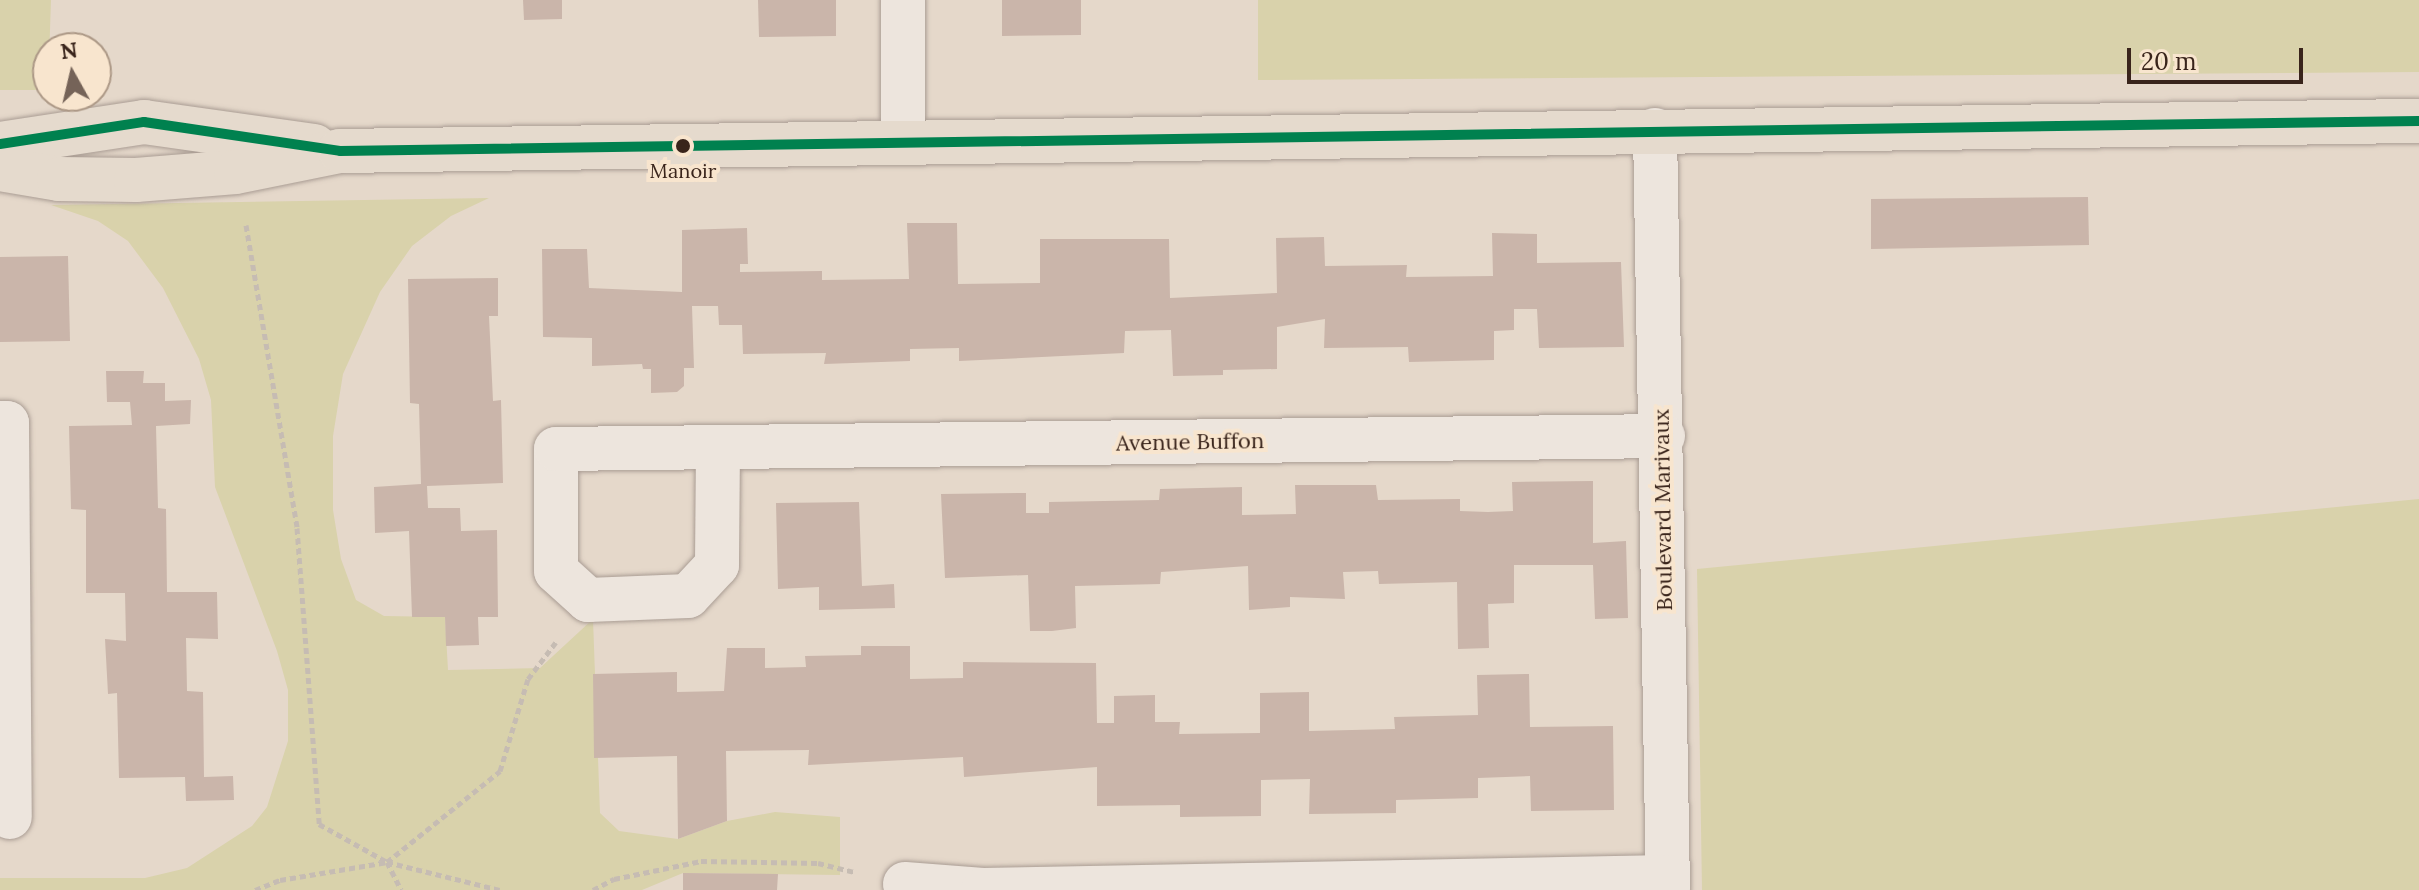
<!DOCTYPE html>
<html>
<head>
<meta charset="utf-8">
<style>
	body { margin:0 }
	#map { position:relative; width:2419px; height:890px; overflow:hidden; background:#e5d8ca; font-family:Lora,serif }
	div>[style] { position:absolute }
	[style*='--x'] { left:calc(var(--x)*1px); top:calc(var(--y)*1px); width:calc(var(--w)*1px); rotate:calc(var(--a)*1deg) }
	.green>* { inset:0; background:#d9d2ab }
	.building>* { inset:0; background:#cab5aa }
	.path>* { height:5px; margin-top:-2.5px; transform-origin:0; background:repeating-linear-gradient(90deg,#c6bcb3 0 6px,transparent 0 10px) }
	.roads { filter:drop-shadow(0 0 2px #aa9d94) drop-shadow(0 0 2px #aa9d94) }
	.minor>* { height:44px; margin:-22px; padding:0 22px; transform-origin:22px; border-radius:22px; background:#ede5dd }
	.major>* { height:44px; margin:-22px; padding:0 22px; transform-origin:22px; border-radius:22px; background:#e5dacd }
	.bus-1>* { height:10px; margin:-5px; padding:0 5px; transform-origin:5px; border-radius:5px; background:#00814f }
	.dots>* { width:22px; height:22px; translate:-50% -50%; box-sizing:border-box; border:4px solid #f8e5ce; border-radius:50% }
	span { translate:-50% -50%; white-space:nowrap; text-align:center; line-height:1.15; -webkit-text-stroke:8px #f8e5ce; paint-order:stroke }
	.bus-label { font-size:20px; color:#39241b }
	.street-label { font-size:22px; color:#39241b }
	.north { position:absolute; left:32px; top:32px; width:80px; height:80px; box-sizing:border-box; background:#f8e5ce; border:2px solid #ac9886; border-radius:50%; rotate:352deg; font-size:22px; font-weight:700; line-height:32px; text-align:center; color:#39241b }
	.north::after { content:''; display:block; margin:auto; width:28px; height:36px; background:#756358; clip-path:polygon(50% 0,100% 100%,50% 72%,0 100%) }
	.scale { position:absolute; left:2127px; top:48px; width:176px; height:36px; box-sizing:border-box; border:4px solid #39241b; border-top:0; padding-left:10px; font-size:24px; line-height:28px; white-space:nowrap; color:#39241b; -webkit-text-stroke:6px #f8e5ce; paint-order:stroke }
</style>
</head>
<body>
<div id="map">
	<div class="green">
		<i style="clip-path:polygon(0 0,51px 0,48px 90px,0 90px)"></i>
		<i style="clip-path:polygon(1258px 0,2419px 0,2419px 72px,1258px 80px)"></i>
		<i style="clip-path:polygon(489px 198px,451px 216px,412px 246px,380px 292px,343px 374px,333px 436px,333px 510px,341px 559px,356px 600px,384px 616px,445px 617px,448px 670px,540px 668px,593px 619px,600px 813px,619px 831px,678px 839px,727px 821px,775px 812px,840px 817px,840px 875px,683px 873px,642px 890px,0 890px,0 878px,145px 878px,187px 868px,252px 826px,267px 807px,288px 741px,288px 690px,277px 651px,215px 487px,211px 400px,199px 359px,163px 288px,128px 241px,98px 221px,51px 205px)"></i>
		<i style="clip-path:polygon(2419px 499px,2419px 890px,1702px 890px,1697px 569px)"></i>
	</div>
	<div class="building">
		<i style="clip-path:polygon(523px 0,562px 0,562px 19px,524px 20px)"></i>
		<i style="clip-path:polygon(758px 0,836px 0,836px 36px,759px 37px)"></i>
		<i style="clip-path:polygon(1002px 0,1081px 0,1081px 35px,1002px 36px)"></i>
		<i style="clip-path:polygon(2088px 197px,2089px 245px,1871px 249px,1871px 199px)"></i>
		<i style="clip-path:polygon(907px 223px,957px 223px,958px 284px,1040px 283px,1040px 239px,1169px 239px,1170px 298px,1277px 293px,1276px 238px,1324px 237px,1325px 266px,1407px 265px,1406px 277px,1493px 276px,1492px 233px,1537px 234px,1537px 263px,1621px 262px,1624px 347px,1539px 348px,1537px 309px,1514px 309px,1514px 330px,1494px 331px,1494px 360px,1409px 362px,1408px 347px,1324px 348px,1325px 319px,1277px 327px,1277px 369px,1223px 370px,1223px 375px,1173px 376px,1171px 330px,1125px 331px,1124px 353px,959px 361px,959px 348px,910px 349px,910px 361px,824px 364px,826px 353px,743px 354px,742px 325px,719px 325px,718px 306px,692px 306px,694px 368px,684px 368px,684px 386px,677px 392px,651px 393px,651px 369px,643px 369px,642px 364px,592px 366px,592px 338px,543px 337px,542px 249px,587px 249px,589px 288px,682px 292px,682px 230px,747px 228px,748px 264px,740px 264px,740px 272px,822px 271px,822px 280px,909px 279px)"></i>
		<i style="clip-path:polygon(68px 256px,70px 341px,0 342px,0 257px)"></i>
		<i style="clip-path:polygon(498px 278px,498px 316px,489px 316px,493px 401px,501px 400px,503px 483px,427px 486px,428px 508px,460px 508px,461px 531px,497px 530px,498px 617px,478px 617px,479px 645px,446px 646px,445px 617px,412px 617px,409px 531px,375px 533px,374px 487px,421px 484px,419px 404px,410px 403px,408px 279px)"></i>
		<i style="clip-path:polygon(106px 371px,144px 371px,143px 383px,165px 383px,165px 401px,191px 400px,190px 424px,156px 426px,158px 508px,166px 509px,167px 592px,217px 592px,218px 639px,186px 638px,187px 691px,203px 692px,204px 777px,233px 776px,234px 800px,186px 801px,185px 777px,119px 778px,117px 693px,108px 694px,105px 639px,126px 641px,125px 593px,86px 593px,86px 510px,71px 509px,69px 426px,132px 425px,130px 402px,107px 402px)"></i>
		<i style="clip-path:polygon(1593px 481px,1593px 543px,1626px 541px,1628px 618px,1595px 619px,1593px 565px,1514px 565px,1514px 603px,1488px 604px,1489px 648px,1458px 649px,1457px 582px,1379px 584px,1378px 571px,1343px 572px,1345px 599px,1290px 597px,1290px 607px,1249px 610px,1248px 566px,1161px 572px,1160px 584px,1075px 586px,1076px 628px,1052px 631px,1030px 631px,1028px 575px,945px 578px,941px 494px,1026px 493px,1026px 513px,1049px 513px,1049px 502px,1159px 500px,1160px 489px,1242px 487px,1242px 515px,1296px 514px,1295px 485px,1376px 485px,1378px 500px,1460px 499px,1460px 511px,1488px 512px,1513px 511px,1512px 482px)"></i>
		<i style="clip-path:polygon(859px 502px,862px 586px,894px 584px,895px 608px,819px 610px,819px 587px,778px 589px,776px 503px)"></i>
		<i style="clip-path:polygon(861px 646px,910px 646px,910px 679px,963px 678px,963px 662px,1096px 663px,1097px 723px,1114px 723px,1114px 696px,1155px 695px,1155px 722px,1180px 722px,1179px 734px,1260px 733px,1260px 693px,1309px 692px,1309px 731px,1395px 729px,1394px 717px,1478px 715px,1477px 675px,1529px 674px,1530px 727px,1613px 726px,1614px 810px,1531px 811px,1530px 776px,1478px 778px,1478px 798px,1396px 800px,1396px 813px,1309px 814px,1310px 779px,1261px 780px,1261px 816px,1180px 817px,1180px 805px,1097px 806px,1097px 767px,964px 777px,963px 757px,808px 765px,809px 750px,726px 751px,727px 821px,678px 839px,677px 756px,594px 758px,593px 674px,677px 672px,677px 692px,724px 691px,727px 648px,765px 648px,765px 668px,806px 667px,805px 656px,861px 655px)"></i>
		<i style="clip-path:polygon(683px 873px,778px 874px,777px 890px,683px 890px)"></i>
	</div>
	<div class="path">
		<i style="--x:246;--y:225;--w:307;--a:80.4"></i>
		<i style="--x:297;--y:528;--w:297;--a:85.7"></i>
		<i style="--x:319;--y:824;--w:78;--a:29.2"></i>
		<i style="--x:387;--y:862;--w:116;--a:13.9"></i>
		<i style="--x:387;--y:862;--w:31;--a:63"></i>
		<i style="--x:255;--y:890;--w:27;--a:-22"></i>
		<i style="--x:280;--y:880;--w:109;--a:-9.5"></i>
		<i style="--x:387;--y:862;--w:145;--a:-38.8"></i>
		<i style="--x:500;--y:771;--w:96;--a:-73.1"></i>
		<i style="--x:528;--y:679;--w:46;--a:-52.9"></i>
		<i style="--x:593;--y:890;--w:24;--a:-28"></i>
		<i style="--x:614;--y:879;--w:89;--a:-11.7"></i>
		<i style="--x:701;--y:861;--w:117;--a:1"></i>
		<i style="--x:818;--y:863;--w:38;--a:14"></i>
	</div>
	<div class="roads">
		<div class="minor">
			<i style="--x:903;--y:0;--w:143;--a:90"></i>
			<i style="--x:1655;--y:130;--w:760;--a:89.02"></i>
			<i style="--x:0;--y:423;--w:7;--a:0"></i>
			<i style="--x:7;--y:423;--w:394;--a:89.6"></i>
			<i style="--x:718;--y:447;--w:118;--a:90.5"></i>
			<i style="--x:717;--y:565;--w:42;--a:133.1"></i>
			<i style="--x:688;--y:596;--w:100;--a:177.7"></i>
			<i style="--x:588;--y:600;--w:43;--a:-137.8"></i>
			<i style="--x:556;--y:571;--w:122;--a:-90"></i>
			<i style="--x:556;--y:449;--w:1107;--a:-0.67"></i>
			<i style="--x:905;--y:884;--w:78;--a:4.4"></i>
			<i style="--x:983;--y:890;--w:685;--a:-1.09"></i>
		</div>
		<div class="major">
			<i style="--x:0;--y:144;--w:146;--a:-8.7"></i>
			<i style="--x:144;--y:122;--w:172;--a:8"></i>
			<i style="--x:0;--y:169;--w:60;--a:9.6"></i>
			<i style="--x:59;--y:179;--w:77;--a:0.7"></i>
			<i style="--x:136;--y:180;--w:100;--a:-4.6"></i>
			<i style="--x:236;--y:172;--w:106;--a:-11.4"></i>
			<i style="--x:340;--y:151;--w:2079;--a:-0.83"></i>
		</div>
	</div>
	<div class="bus-1">
		<i style="--x:0;--y:144;--w:146;--a:-8.7"></i>
		<i style="--x:144;--y:122;--w:198;--a:8.4"></i>
		<i style="--x:340;--y:151;--w:2079;--a:-0.83"></i>
	</div>
	<div class="dots">
		<i style="left:683px;top:146px;background:#39241b"></i>
	</div>
	<div class="bus-label">
		<span style="left:683px;top:170px">Manoir</span>
	</div>
	<div class="street-label">
		<span style="left:1190px;top:442px;rotate:-1deg">Avenue Buffon</span>
		<span style="left:1663px;top:510px;rotate:-91deg">Boulevard Marivaux</span>
	</div>
	<div class="north">N</div>
	<div class="scale">20 m</div>
</div>
</body>
</html>
